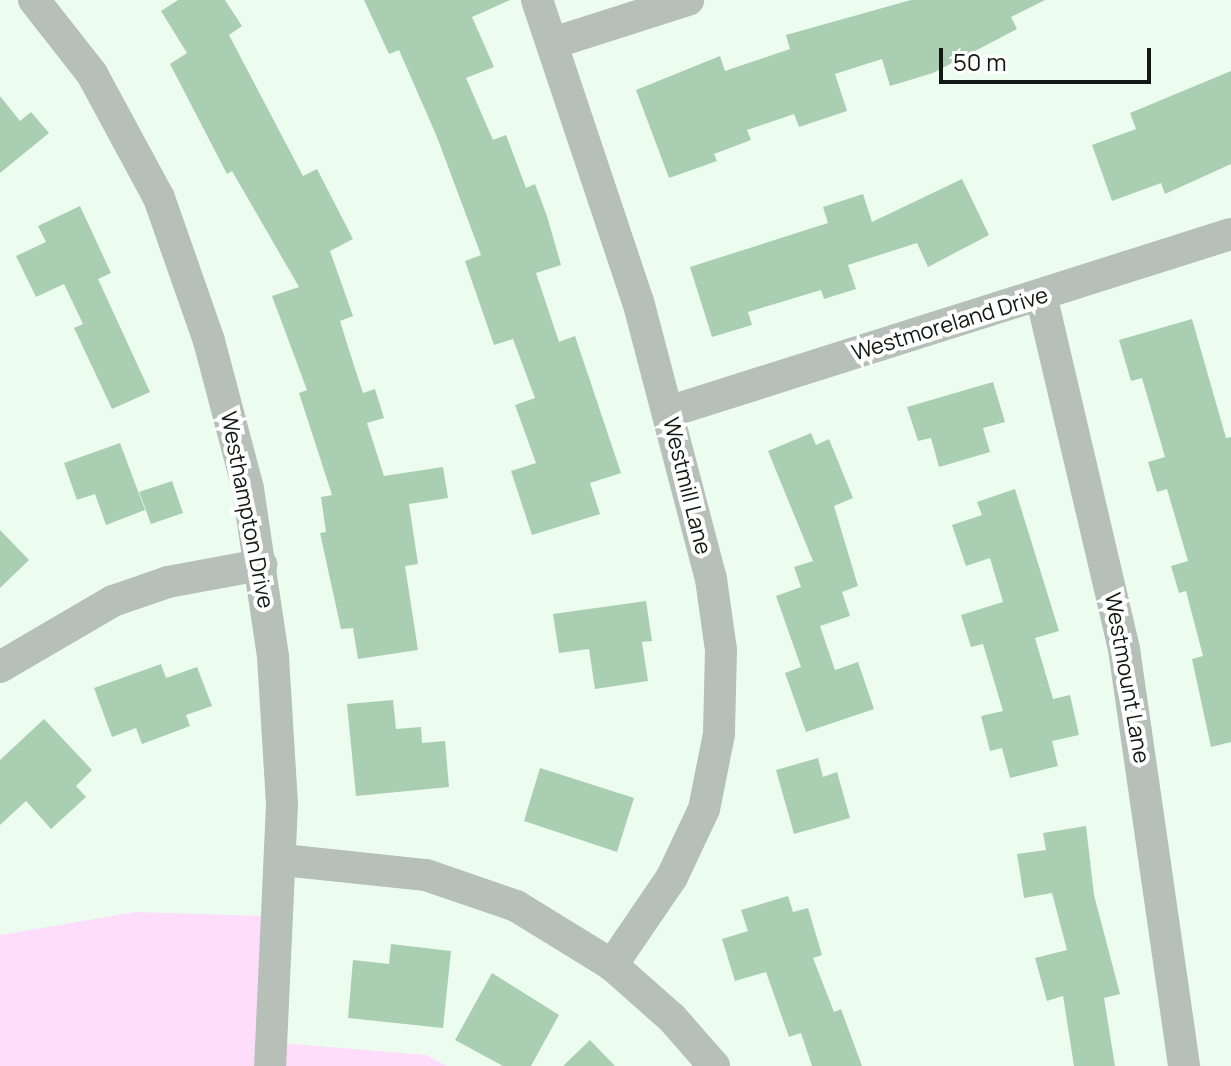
<!DOCTYPE html>
<html>
<head>
<meta charset="utf-8">
<style>
	body { margin:0 }
	#map { position:relative; width:1231px; height:1066px; overflow:hidden; background:#ecfdf0; font-family:Manrope,sans-serif }
	div>[style] { position:absolute }
	[style*='--x'] { left:calc(var(--x)*1px); top:calc(var(--y)*1px); width:calc(var(--w)*1px); rotate:calc(var(--a)*1deg) }
	.green>* { inset:0; background:#fdddf9 }
	.building>* { inset:0; background:#aaceb2 }
	.minor>* { height:32px; margin:-16px; padding:0 16px; transform-origin:16px; border-radius:16px; background:#b7bfb9 }
	span { translate:-50% -50%; white-space:nowrap; text-align:center; line-height:1.15; -webkit-text-stroke:8px #fff; paint-order:stroke }
	.street-label { font-size:22px; color:#121813 }
	.scale { position:absolute; left:939px; top:48px; width:212px; height:36px; box-sizing:border-box; border:4px solid #121813; border-top:0; padding-left:10px; font-size:24px; line-height:28px; white-space:nowrap; color:#121813; -webkit-text-stroke:6px #fff; paint-order:stroke }
</style>
</head>
<body>
<div id="map">
	<div class="green">
		<i style="clip-path:polygon(136px 912px,266px 916px,257px 1041px,426px 1055px,447px 1066px,0 1066px,0 935px)"></i>
	</div>
	<div class="building">
		<i style="clip-path:polygon(178px 0,225px 0,242px 26px,229px 35px,303px 176px,317px 169px,353px 239px,330px 251px,353px 316px,340px 321px,349px 350px,363px 393px,375px 389px,384px 418px,367px 423px,384px 476px,443px 467px,448px 498px,409px 504px,418px 564px,405px 566px,418px 650px,358px 659px,353px 628px,341px 629px,320px 533px,326px 532px,321px 497px,332px 495px,299px 393px,307px 390px,272px 296px,299px 287px,232px 171px,227px 174px,170px 64px,187px 53px,161px 11px)"></i>
		<i style="clip-path:polygon(364px 0,510px 0,472px 17px,494px 67px,466px 78px,493px 140px,506px 135px,526px 188px,535px 184px,547px 216px,561px 265px,536px 273px,559px 342px,575px 336px,621px 473px,590px 483px,600px 514px,532px 535px,511px 471px,536px 463px,515px 405px,535px 398px,513px 339px,494px 345px,465px 261px,481px 255px,437px 137px,399px 50px,389px 54px)"></i>
		<i style="clip-path:polygon(911px 0,1045px 0,1011px 17px,1017px 29px,933px 73px,890px 86px,882px 59px,835px 74px,847px 111px,799px 127px,794px 114px,747px 130px,751px 140px,714px 154px,717px 161px,669px 178px,636px 90px,720px 56px,725px 71px,790px 49px,786px 35px)"></i>
		<i style="clip-path:polygon(1231px 71px,1231px 164px,1165px 194px,1161px 183px,1112px 201px,1092px 145px,1136px 129px,1130px 113px)"></i>
		<i style="clip-path:polygon(0 96px,20px 121px,31px 112px,49px 133px,0 173px)"></i>
		<i style="clip-path:polygon(962px 179px,989px 235px,928px 267px,917px 243px,848px 265px,856px 289px,824px 299px,821px 290px,748px 312px,752px 325px,712px 337px,690px 267px,828px 223px,823px 207px,863px 194px,872px 222px)"></i>
		<i style="clip-path:polygon(80px 206px,111px 273px,98px 279px,150px 392px,112px 409px,74px 328px,83px 324px,64px 284px,36px 297px,16px 256px,46px 242px,38px 226px)"></i>
		<i style="clip-path:polygon(1192px 319px,1226px 438px,1231px 437px,1231px 742px,1211px 747px,1192px 659px,1203px 656px,1186px 591px,1179px 593px,1171px 566px,1188px 561px,1167px 489px,1157px 492px,1148px 462px,1165px 457px,1142px 378px,1131px 381px,1119px 340px)"></i>
		<i style="clip-path:polygon(993px 382px,1005px 422px,983px 428px,990px 452px,939px 467px,931px 438px,918px 441px,907px 407px)"></i>
		<i style="clip-path:polygon(811px 433px,816px 445px,829px 439px,853px 498px,834px 506px,858px 586px,842px 592px,850px 616px,820px 626px,835px 670px,858px 662px,874px 709px,806px 732px,785px 673px,801px 667px,776px 596px,801px 587px,794px 567px,813px 561px,768px 451px)"></i>
		<i style="clip-path:polygon(120px 443px,145px 510px,106px 525px,95px 494px,77px 500px,64px 463px)"></i>
		<i style="clip-path:polygon(172px 481px,183px 513px,151px 524px,139px 492px)"></i>
		<i style="clip-path:polygon(1015px 489px,1059px 631px,1035px 638px,1053px 699px,1070px 695px,1079px 735px,1052px 741px,1058px 766px,1010px 778px,1002px 748px,990px 751px,981px 716px,1003px 711px,983px 644px,971px 647px,961px 615px,1003px 602px,990px 558px,966px 566px,952px 525px,982px 515px,977px 502px)"></i>
		<i style="clip-path:polygon(0 530px,29px 560px,0 588px)"></i>
		<i style="clip-path:polygon(646px 601px,652px 641px,642px 642px,648px 681px,595px 689px,589px 649px,559px 653px,553px 614px)"></i>
		<i style="clip-path:polygon(161px 664px,166px 678px,197px 667px,212px 706px,186px 715px,190px 726px,142px 744px,136px 728px,112px 737px,94px 688px)"></i>
		<i style="clip-path:polygon(393px 700px,396px 729px,421px 727px,422px 743px,445px 741px,449px 787px,356px 796px,347px 704px)"></i>
		<i style="clip-path:polygon(44px 719px,92px 770px,76px 786px,86px 797px,51px 829px,26px 801px,0 825px,0 760px)"></i>
		<i style="clip-path:polygon(818px 758px,823px 777px,837px 772px,850px 818px,794px 834px,776px 770px)"></i>
		<i style="clip-path:polygon(540px 768px,634px 798px,617px 852px,524px 821px)"></i>
		<i style="clip-path:polygon(1086px 826px,1094px 895px,1120px 994px,1104px 998px,1115px 1066px,1074px 1066px,1063px 996px,1047px 1001px,1035px 958px,1067px 950px,1052px 893px,1024px 898px,1017px 854px,1046px 850px,1043px 833px)"></i>
		<i style="clip-path:polygon(788px 896px,793px 912px,808px 908px,822px 955px,813px 958px,834px 1012px,841px 1009px,862px 1066px,812px 1066px,801px 1033px,789px 1037px,766px 972px,735px 981px,722px 939px,748px 931px,741px 910px)"></i>
		<i style="clip-path:polygon(391px 944px,451px 951px,443px 1028px,348px 1018px,353px 960px,389px 964px)"></i>
		<i style="clip-path:polygon(492px 973px,559px 1015px,531px 1066px,503px 1066px,455px 1040px)"></i>
		<i style="clip-path:polygon(590px 1040px,615px 1066px,563px 1066px)"></i>
	</div>
	<div class="minor">
		<i style="--x:34;--y:0;--w:94;--a:51.9"></i>
		<i style="--x:92;--y:74;--w:141;--a:61.6"></i>
		<i style="--x:159;--y:198;--w:151;--a:70.7"></i>
		<i style="--x:209;--y:341;--w:153;--a:75.2"></i>
		<i style="--x:248;--y:489;--w:170;--a:81.5"></i>
		<i style="--x:273;--y:657;--w:147;--a:86.5"></i>
		<i style="--x:282;--y:804;--w:262;--a:92.6"></i>
		<i style="--x:537;--y:0;--w:317;--a:71.5"></i>
		<i style="--x:638;--y:301;--w:287;--a:75.3"></i>
		<i style="--x:711;--y:579;--w:72;--a:82"></i>
		<i style="--x:721;--y:650;--w:84;--a:91.4"></i>
		<i style="--x:719;--y:734;--w:76;--a:101.3"></i>
		<i style="--x:704;--y:809;--w:75;--a:115.2"></i>
		<i style="--x:672;--y:877;--w:107;--a:124.3"></i>
		<i style="--x:553;--y:43;--w:142;--a:-17.7"></i>
		<i style="--x:1041;--y:295;--w:364;--a:76.8"></i>
		<i style="--x:1124;--y:649;--w:421;--a:81.8"></i>
		<i style="--x:668;--y:412;--w:590;--a:-17.55"></i>
		<i style="--x:0;--y:667;--w:131;--a:-30.3"></i>
		<i style="--x:113;--y:601;--w:58;--a:-19.1"></i>
		<i style="--x:168;--y:582;--w:95;--a:-10.4"></i>
		<i style="--x:283;--y:860;--w:144;--a:6"></i>
		<i style="--x:426;--y:875;--w:95;--a:19"></i>
		<i style="--x:516;--y:906;--w:113;--a:31.6"></i>
		<i style="--x:612;--y:965;--w:80;--a:41.5"></i>
		<i style="--x:672;--y:1018;--w:64;--a:48.8"></i>
	</div>
	<div class="street-label">
		<span style="left:950px;top:324px;rotate:-17deg">Westmoreland Drive</span>
		<span style="left:687px;top:486px;rotate:76deg">Westmill Lane</span>
		<span style="left:247px;top:510px;rotate:79deg">Westhampton Drive</span>
		<span style="left:1127px;top:678px;rotate:80deg">Westmount Lane</span>
	</div>
	<div class="scale">50 m</div>
</div>
</body>
</html>
